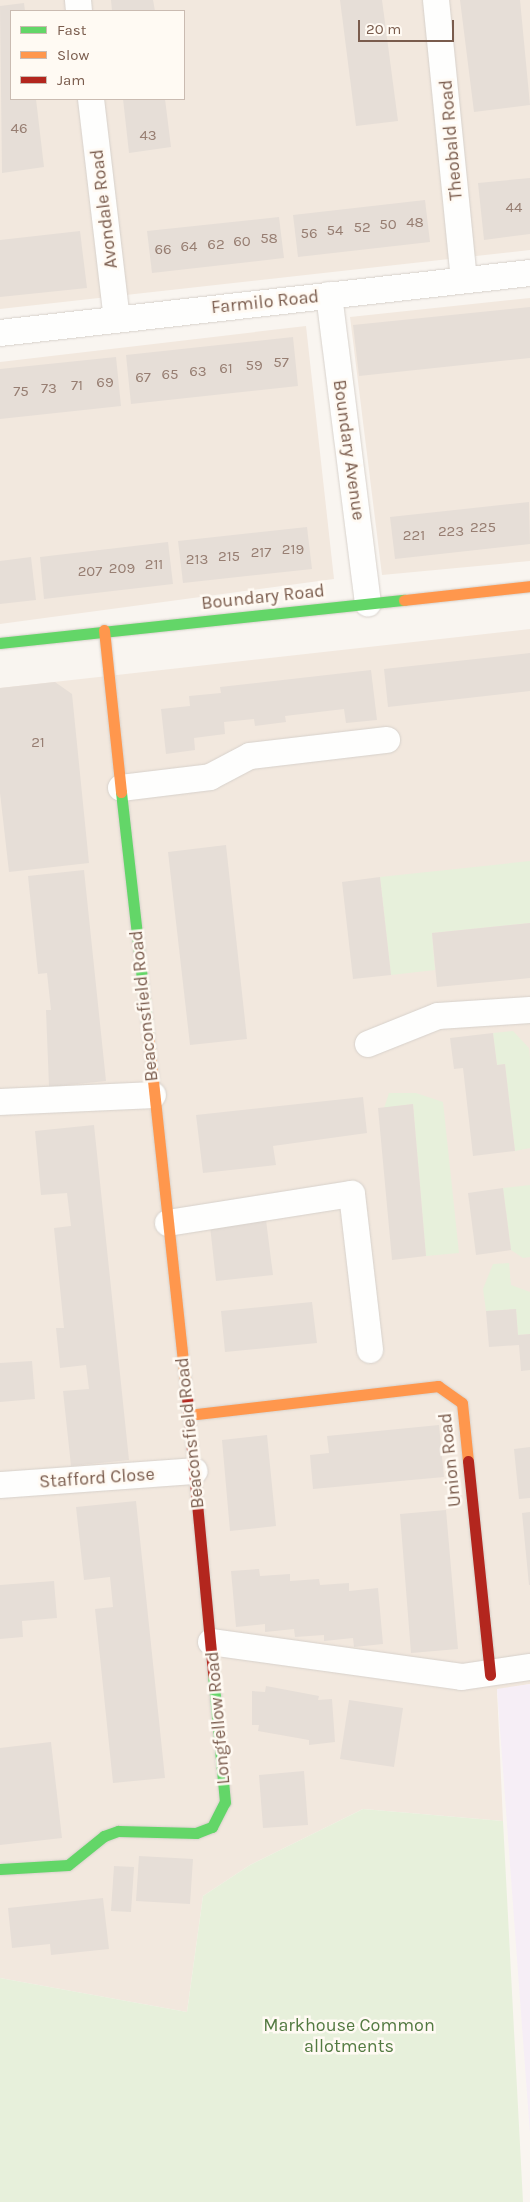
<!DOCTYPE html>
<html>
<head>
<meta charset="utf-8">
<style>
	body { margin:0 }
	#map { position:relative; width:530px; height:2202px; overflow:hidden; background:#f9f5f0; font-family:Karla,sans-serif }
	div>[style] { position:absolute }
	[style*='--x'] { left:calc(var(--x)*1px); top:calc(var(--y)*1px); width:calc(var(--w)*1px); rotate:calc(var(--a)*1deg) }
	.residential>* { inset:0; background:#f2e8de }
	.education>* { inset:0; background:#f6eef6 }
	.green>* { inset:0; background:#e7f0db }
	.building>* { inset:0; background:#e6ded7 }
	.roads { filter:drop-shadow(0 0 1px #d7d1cb) drop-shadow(0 0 1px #d7d1cb) }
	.street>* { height:26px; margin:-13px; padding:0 13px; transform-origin:13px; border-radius:13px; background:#fefefd }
	.fast>* { height:11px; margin:-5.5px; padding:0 5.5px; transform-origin:5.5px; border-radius:5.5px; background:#63d668 }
	.slow>* { height:11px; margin:-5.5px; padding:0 5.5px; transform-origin:5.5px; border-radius:5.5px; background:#ff974d }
	.jam>* { height:11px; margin:-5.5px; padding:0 5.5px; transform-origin:5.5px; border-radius:5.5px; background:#b3261e }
	span { translate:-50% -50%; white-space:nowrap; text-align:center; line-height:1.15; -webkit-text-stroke:5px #fffaf3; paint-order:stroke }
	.number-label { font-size:15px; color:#977e72 }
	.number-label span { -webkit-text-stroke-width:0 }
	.street-label { font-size:18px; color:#7a5c4d }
	.park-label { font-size:18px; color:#537a41 }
	.legend { position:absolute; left:10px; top:10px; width:175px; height:90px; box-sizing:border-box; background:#fffaf3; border:1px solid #cabbb1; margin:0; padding:6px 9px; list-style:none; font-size:15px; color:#7a5c4d }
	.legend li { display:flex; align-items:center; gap:10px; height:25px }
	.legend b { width:25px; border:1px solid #cabbb1 }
	.scale { position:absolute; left:358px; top:20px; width:96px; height:22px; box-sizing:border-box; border:2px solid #7a5c4d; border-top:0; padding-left:6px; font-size:15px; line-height:18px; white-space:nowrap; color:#7a5c4d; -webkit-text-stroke:4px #fffaf3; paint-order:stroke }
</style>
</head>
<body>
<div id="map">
	<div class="residential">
		<i style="clip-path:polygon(evenodd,0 0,530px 0,530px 250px,0 309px,0 0,11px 11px,184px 11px,184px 99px,11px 99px,11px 11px)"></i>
		<i style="clip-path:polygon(530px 298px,530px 561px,382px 575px,350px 317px)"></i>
		<i style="clip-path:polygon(306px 326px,334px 579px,0 624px,0 362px)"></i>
		<i style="clip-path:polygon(530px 629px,530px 1684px,497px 1690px,503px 1821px,363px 1809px,250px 1865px,203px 1896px,187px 2012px,0 1978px,0 688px)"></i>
	</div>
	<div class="education">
		<i style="clip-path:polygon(530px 1684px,530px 2134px,497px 1689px)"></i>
	</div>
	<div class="green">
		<i style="clip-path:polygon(530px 861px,530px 923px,432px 933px,435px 970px,391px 975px,380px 877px)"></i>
		<i style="clip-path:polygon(513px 1031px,529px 1048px,530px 1058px,530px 1148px,515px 1151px,505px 1064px,497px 1065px,493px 1033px)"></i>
		<i style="clip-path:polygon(389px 1093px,416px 1093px,443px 1102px,459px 1253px,426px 1256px,413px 1104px,384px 1108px)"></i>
		<i style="clip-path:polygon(530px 1185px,530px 1257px,523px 1258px,511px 1250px,503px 1188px)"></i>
		<i style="clip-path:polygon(509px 1263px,511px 1285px,530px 1292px,530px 1334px,518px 1335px,516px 1309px,486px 1311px,483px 1289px,493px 1264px)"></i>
		<i style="clip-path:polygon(363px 1809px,503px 1821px,523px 2202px,0 2202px,0 1978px,187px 2012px,203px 1896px,250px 1865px)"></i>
	</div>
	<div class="building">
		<i style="clip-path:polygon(111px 0,153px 0,155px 11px,112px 11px)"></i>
		<i style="clip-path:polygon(340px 0,382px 0,398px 121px,356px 126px)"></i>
		<i style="clip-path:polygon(460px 0,520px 0,530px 105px,474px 112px)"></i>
		<i style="clip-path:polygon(24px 3px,25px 11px,11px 11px,11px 99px,36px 99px,44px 167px,2px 173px,0 6px)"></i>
		<i style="clip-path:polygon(123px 99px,165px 99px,171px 147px,129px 153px)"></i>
		<i style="clip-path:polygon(530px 178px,530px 234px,484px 240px,478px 183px)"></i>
		<i style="clip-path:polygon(425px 200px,430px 242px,298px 257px,293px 215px)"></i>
		<i style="clip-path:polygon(279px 217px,284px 258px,152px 273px,147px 231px)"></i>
		<i style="clip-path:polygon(80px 231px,87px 288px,0 297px,0 240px)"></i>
		<i style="clip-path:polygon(530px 307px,530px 358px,359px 376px,353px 325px)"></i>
		<i style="clip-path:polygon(293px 337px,298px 386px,131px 404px,126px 355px)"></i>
		<i style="clip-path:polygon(116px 357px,121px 406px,0 419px,0 369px)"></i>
		<i style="clip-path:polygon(529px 502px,530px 544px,395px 559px,390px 517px)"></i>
		<i style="clip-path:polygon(307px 527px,312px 569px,183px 583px,178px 541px)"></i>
		<i style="clip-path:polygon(168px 542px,173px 584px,44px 599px,40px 557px)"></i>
		<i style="clip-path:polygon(31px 557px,36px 600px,0 604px,0 561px)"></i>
		<i style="clip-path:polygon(530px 653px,530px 691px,388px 707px,384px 669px)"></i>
		<i style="clip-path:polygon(371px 670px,377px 720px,346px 723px,344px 709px,285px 716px,286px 722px,255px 726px,254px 719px,224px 722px,225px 734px,194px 738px,195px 750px,166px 754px,161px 709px,190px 706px,189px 696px,221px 693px,220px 687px)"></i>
		<i style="clip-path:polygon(55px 682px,72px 694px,89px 863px,9px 872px,0 793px,0 688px)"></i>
		<i style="clip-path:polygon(226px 845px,247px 1039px,190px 1045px,168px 852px)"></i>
		<i style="clip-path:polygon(84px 870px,106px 1081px,49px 1087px,46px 1010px,51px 1010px,47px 973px,38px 974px,28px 876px)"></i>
		<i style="clip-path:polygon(380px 877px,391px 975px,353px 979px,342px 882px)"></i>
		<i style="clip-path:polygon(530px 923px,530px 978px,437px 987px,432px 933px)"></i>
		<i style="clip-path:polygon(493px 1033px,497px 1065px,505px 1064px,515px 1151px,473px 1156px,463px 1068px,454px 1069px,450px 1038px)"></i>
		<i style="clip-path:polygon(363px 1097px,367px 1133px,273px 1146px,276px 1165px,203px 1173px,196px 1115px)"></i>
		<i style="clip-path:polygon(413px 1104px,426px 1256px,392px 1260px,378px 1108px)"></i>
		<i style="clip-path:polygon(94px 1125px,129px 1460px,71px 1466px,63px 1391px,89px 1389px,86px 1365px,60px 1368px,56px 1328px,64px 1328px,54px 1228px,71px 1226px,67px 1193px,41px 1195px,35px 1131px)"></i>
		<i style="clip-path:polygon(503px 1188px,511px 1250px,476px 1255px,468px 1193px)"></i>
		<i style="clip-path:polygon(266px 1220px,273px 1275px,216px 1281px,210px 1226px)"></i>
		<i style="clip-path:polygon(312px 1302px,317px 1343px,225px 1352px,221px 1311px)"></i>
		<i style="clip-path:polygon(516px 1309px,518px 1335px,530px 1334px,530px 1370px,521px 1371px,519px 1345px,489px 1347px,486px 1311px)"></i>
		<i style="clip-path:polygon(32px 1361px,35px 1399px,0 1402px,0 1363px)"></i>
		<i style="clip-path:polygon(439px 1425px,444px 1477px,313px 1489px,310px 1455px,329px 1453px,327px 1436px)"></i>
		<i style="clip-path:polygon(267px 1435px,276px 1526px,230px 1531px,222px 1440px)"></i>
		<i style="clip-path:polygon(530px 1447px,530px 1498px,519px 1499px,514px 1449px)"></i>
		<i style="clip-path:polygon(136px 1501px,165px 1778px,113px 1783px,95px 1609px,113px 1607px,110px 1577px,84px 1580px,76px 1507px)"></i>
		<i style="clip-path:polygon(446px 1510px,458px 1649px,411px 1653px,400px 1514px)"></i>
		<i style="clip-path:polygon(530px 1512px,530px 1585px,529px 1585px,522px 1513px)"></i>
		<i style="clip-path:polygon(259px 1569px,260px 1576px,290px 1574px,290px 1581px,319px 1579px,320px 1585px,349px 1583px,349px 1591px,378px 1588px,383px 1644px,354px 1647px,353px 1638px,324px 1641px,324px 1635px,295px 1637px,294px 1629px,265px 1632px,265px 1624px,236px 1627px,231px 1571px)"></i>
		<i style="clip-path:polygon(54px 1581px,57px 1618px,22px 1621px,23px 1637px,0 1639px,0 1585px)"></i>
		<i style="clip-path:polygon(266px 1686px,319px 1696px,318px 1700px,332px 1699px,335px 1742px,309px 1745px,309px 1740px,258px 1731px,259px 1725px,252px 1725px,252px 1691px,265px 1692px)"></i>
		<i style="clip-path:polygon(349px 1700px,403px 1708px,394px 1767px,340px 1759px)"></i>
		<i style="clip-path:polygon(51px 1742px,62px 1838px,0 1845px,0 1748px)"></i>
		<i style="clip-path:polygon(304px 1771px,308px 1825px,263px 1828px,259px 1775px)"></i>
		<i style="clip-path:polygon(139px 1856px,193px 1859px,190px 1904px,136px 1901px)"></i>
		<i style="clip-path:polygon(114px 1866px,134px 1867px,131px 1912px,111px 1911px)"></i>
		<i style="clip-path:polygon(103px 1898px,109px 1949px,51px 1955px,50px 1944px,12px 1948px,8px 1908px)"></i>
	</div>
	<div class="roads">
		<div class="street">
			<i style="--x:78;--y:0;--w:11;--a:85"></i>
			<i style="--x:436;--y:0;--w:281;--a:84.3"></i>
			<i style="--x:91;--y:99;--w:222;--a:83.3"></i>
			<i style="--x:329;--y:295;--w:311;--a:82.8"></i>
			<i style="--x:0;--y:333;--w:533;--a:-6.46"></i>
			<i style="--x:121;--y:788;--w:90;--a:-7"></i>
			<i style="--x:210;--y:777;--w:45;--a:-27.7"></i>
			<i style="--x:250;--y:756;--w:138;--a:-6.7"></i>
			<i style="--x:368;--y:1044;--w:75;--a:-21.8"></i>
			<i style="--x:438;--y:1016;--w:92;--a:-3.7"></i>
			<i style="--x:0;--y:1102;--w:153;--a:-2.6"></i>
			<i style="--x:168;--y:1223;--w:186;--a:-9"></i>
			<i style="--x:352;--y:1194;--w:157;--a:83.4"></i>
			<i style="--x:0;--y:1485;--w:195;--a:-4.1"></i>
			<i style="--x:211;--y:1642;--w:253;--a:7.9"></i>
			<i style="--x:462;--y:1677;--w:69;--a:-8.4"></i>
		</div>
		<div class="fast">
			<i style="--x:0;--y:643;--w:406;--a:-6.1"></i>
			<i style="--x:121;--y:792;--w:244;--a:83.6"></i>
			<i style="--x:0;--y:1869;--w:68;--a:-3.4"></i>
			<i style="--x:68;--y:1865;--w:46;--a:-38.9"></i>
			<i style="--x:104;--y:1836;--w:15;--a:-20"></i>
			<i style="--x:118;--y:1831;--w:78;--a:1.5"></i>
			<i style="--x:196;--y:1833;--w:17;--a:-21"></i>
			<i style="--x:212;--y:1827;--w:28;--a:-63"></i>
			<i style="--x:225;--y:1802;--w:128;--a:-95.4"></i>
		</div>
		<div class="slow">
			<i style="--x:404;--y:600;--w:127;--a:-6.3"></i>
			<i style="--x:104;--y:630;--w:163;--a:84"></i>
			<i style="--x:148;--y:1034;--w:355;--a:83.9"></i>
			<i style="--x:188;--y:1415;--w:252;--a:-6.6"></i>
			<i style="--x:438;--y:1386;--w:29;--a:35"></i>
			<i style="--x:462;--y:1403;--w:58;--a:84.1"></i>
		</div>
		<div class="jam">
			<i style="--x:186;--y:1387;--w:289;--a:84.6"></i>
			<i style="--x:468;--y:1461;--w:215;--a:84.1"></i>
		</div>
	</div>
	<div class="number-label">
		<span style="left:19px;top:129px">46</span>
		<span style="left:148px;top:136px">43</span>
		<span style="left:514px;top:208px">44</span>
		<span style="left:415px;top:223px">48</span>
		<span style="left:388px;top:225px">50</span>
		<span style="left:362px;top:228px">52</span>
		<span style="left:335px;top:231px">54</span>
		<span style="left:309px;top:234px">56</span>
		<span style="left:269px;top:239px">58</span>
		<span style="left:242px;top:242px">60</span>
		<span style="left:216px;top:245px">62</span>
		<span style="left:189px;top:247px">64</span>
		<span style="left:163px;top:250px">66</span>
		<span style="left:281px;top:363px">57</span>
		<span style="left:254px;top:366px">59</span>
		<span style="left:226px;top:369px">61</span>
		<span style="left:198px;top:372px">63</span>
		<span style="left:170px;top:375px">65</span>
		<span style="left:143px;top:378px">67</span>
		<span style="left:105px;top:383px">69</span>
		<span style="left:77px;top:386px">71</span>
		<span style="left:49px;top:389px">73</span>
		<span style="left:21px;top:392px">75</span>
		<span style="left:483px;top:528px">225</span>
		<span style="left:451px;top:532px">223</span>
		<span style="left:414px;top:536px">221</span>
		<span style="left:293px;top:550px">219</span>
		<span style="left:261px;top:553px">217</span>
		<span style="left:229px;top:557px">215</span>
		<span style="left:197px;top:560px">213</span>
		<span style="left:154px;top:565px">211</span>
		<span style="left:122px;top:569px">209</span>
		<span style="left:90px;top:572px">207</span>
		<span style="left:38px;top:743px">21</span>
	</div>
	<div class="street-label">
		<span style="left:451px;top:140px;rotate:-95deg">Theobald Road</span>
		<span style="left:104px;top:209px;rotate:-97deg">Avondale Road</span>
		<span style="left:265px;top:302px;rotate:-6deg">Farmilo Road</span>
		<span style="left:349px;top:450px;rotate:82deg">Boundary Avenue</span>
		<span style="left:263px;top:597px;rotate:-6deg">Boundary Road</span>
		<span style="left:144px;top:1006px;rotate:-96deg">Beaconsfield Road</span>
		<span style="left:190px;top:1433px;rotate:-96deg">Beaconsfield Road</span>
		<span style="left:450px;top:1460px;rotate:-96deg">Union Road</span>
		<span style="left:97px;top:1478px;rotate:-4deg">Stafford Close</span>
		<span style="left:218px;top:1718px;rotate:-95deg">Longfellow Road</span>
	</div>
	<div class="park-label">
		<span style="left:349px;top:2036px">Markhouse Common<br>allotments</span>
	</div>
	<ul class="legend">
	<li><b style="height:6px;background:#63d668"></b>Fast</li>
	<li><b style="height:6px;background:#ff974d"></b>Slow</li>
	<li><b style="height:6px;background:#b3261e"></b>Jam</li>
	</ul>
	<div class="scale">20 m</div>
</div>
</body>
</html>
